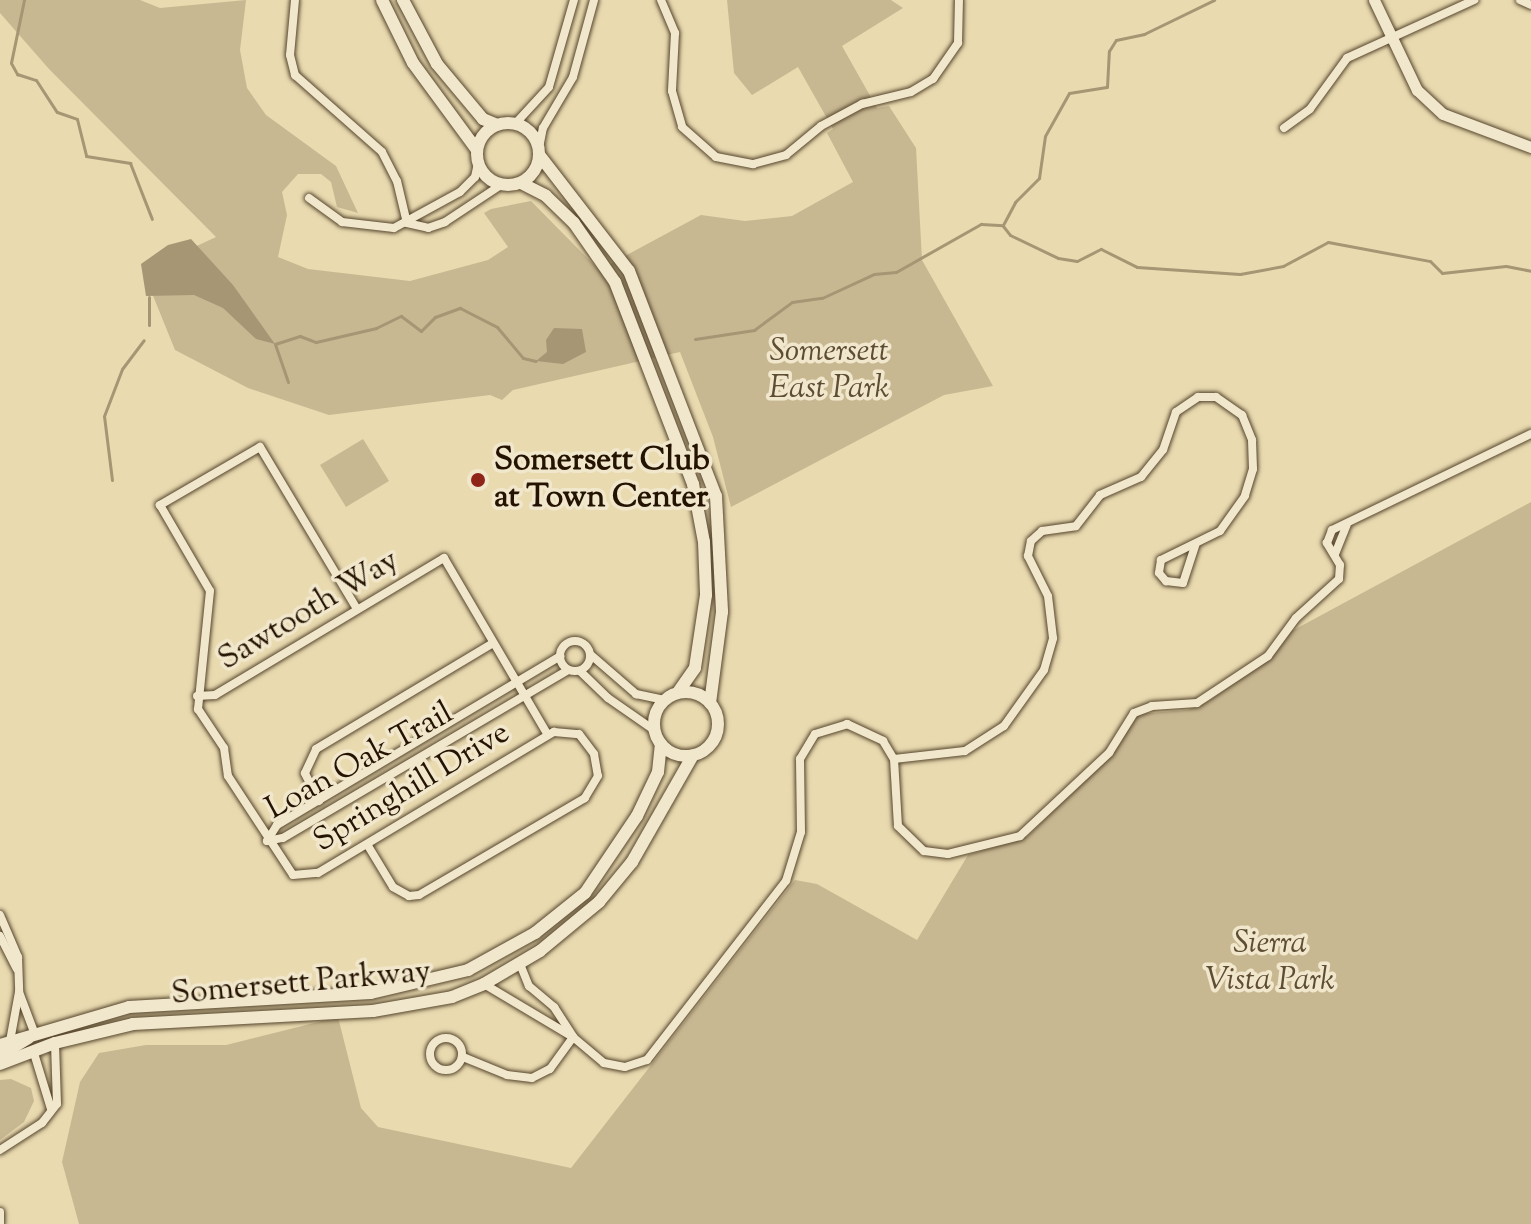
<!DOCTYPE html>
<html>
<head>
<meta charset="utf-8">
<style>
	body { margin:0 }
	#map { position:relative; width:1531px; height:1224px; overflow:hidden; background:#e9dab0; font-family:"Sorts Mill Goudy",serif }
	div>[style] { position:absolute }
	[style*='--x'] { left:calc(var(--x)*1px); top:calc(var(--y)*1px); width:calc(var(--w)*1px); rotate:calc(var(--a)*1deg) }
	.green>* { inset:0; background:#c8b892 }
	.water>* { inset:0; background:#a69674 }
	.stream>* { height:3px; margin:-1.5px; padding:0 1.5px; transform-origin:1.5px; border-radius:1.5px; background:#a69674 }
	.roads { filter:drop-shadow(0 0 2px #55452c) drop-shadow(0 0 2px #55452c) }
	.minor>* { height:8px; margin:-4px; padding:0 4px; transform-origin:4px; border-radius:4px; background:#f1e7cc }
	.minor>.ring { margin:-4px; padding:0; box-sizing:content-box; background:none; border:8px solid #f1e7cc; border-radius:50% }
	.tertiary>* { height:11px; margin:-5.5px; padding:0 5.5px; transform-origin:5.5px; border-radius:5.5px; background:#f1e7cc }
	.secondary>* { height:12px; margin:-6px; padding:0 6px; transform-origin:6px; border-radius:6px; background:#f1e7cc }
	.secondary>.ring { margin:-6px; padding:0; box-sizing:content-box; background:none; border:12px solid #f1e7cc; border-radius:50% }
	.dots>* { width:22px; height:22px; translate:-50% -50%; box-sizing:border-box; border:4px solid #f1e7cc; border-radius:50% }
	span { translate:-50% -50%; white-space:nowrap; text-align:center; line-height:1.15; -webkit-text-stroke:7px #f1e7cc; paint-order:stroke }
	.park-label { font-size:32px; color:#5d4d33; font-style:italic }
	.poi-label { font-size:32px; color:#241300; font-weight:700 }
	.left { translate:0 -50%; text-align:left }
	.street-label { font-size:32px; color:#241300 }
</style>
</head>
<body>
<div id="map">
	<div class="green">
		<i style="clip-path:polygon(0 0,140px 0,160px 8px,246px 0,240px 50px,247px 88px,266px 115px,336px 166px,358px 213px,337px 207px,331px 182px,321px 174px,298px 174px,282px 192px,287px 215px,278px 257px,308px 269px,410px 281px,488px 260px,508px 247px,484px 213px,491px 209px,531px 201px,599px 270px,701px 215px,745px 221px,792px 216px,853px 182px,827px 133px,833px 129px,798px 67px,752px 95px,734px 73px,727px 0,891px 0,903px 8px,842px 46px,877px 108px,889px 106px,916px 148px,922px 260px,993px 386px,944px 395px,731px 507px,713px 437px,680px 352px,513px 390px,502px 400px,490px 395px,329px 415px,248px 388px,175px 350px,143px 271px,216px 237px,49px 69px,0 13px)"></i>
		<i style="clip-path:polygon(363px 439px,389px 481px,346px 507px,320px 465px)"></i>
		<i style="clip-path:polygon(1531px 502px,1531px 1224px,79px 1224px,62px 1162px,80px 1082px,99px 1053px,146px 1045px,226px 1045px,338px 1017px,361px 1108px,378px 1127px,571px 1168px,795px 880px,817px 884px,917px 940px,968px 855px,1027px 837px,1112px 753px,1139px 714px,1187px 710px,1209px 701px,1269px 659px,1290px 632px)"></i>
		<i style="clip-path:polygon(11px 1079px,31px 1088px,34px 1101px,24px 1122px,0 1140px,0 1080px)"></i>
	</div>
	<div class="water">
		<i style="clip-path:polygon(191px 239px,233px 285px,275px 344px,256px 339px,223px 308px,194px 295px,146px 296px,141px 264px,168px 245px)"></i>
		<i style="clip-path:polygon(554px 328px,582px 329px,586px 352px,563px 364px,536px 361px,547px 352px,546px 340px)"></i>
	</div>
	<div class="stream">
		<i style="--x:24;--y:0;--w:64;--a:101.7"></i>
		<i style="--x:11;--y:63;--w:13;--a:61"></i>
		<i style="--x:17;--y:74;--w:20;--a:18"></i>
		<i style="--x:36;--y:80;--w:38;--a:57"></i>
		<i style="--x:57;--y:112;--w:21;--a:19"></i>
		<i style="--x:77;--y:119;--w:38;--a:76"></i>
		<i style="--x:86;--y:156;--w:45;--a:9"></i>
		<i style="--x:130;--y:163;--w:60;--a:68.6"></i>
		<i style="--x:1003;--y:226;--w:11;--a:52"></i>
		<i style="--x:1010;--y:235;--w:53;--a:25.6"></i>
		<i style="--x:1058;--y:258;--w:19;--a:9"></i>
		<i style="--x:1077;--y:261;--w:27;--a:-27"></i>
		<i style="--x:1101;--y:249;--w:40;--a:26.6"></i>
		<i style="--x:1137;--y:267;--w:103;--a:3.9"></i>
		<i style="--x:1240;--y:274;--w:44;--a:-10.5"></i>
		<i style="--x:1283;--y:266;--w:51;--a:-28.1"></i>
		<i style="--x:1328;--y:242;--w:104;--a:10.6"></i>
		<i style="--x:1430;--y:261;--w:17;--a:45"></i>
		<i style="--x:1442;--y:273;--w:64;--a:-6.2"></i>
		<i style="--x:1506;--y:266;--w:25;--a:11"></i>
		<i style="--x:149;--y:297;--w:28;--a:90"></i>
		<i style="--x:695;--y:339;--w:60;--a:-8.7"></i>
		<i style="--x:754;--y:330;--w:47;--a:-36.4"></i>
		<i style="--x:792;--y:302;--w:30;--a:-8"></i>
		<i style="--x:822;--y:298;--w:57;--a:-24.8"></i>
		<i style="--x:874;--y:274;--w:22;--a:-5"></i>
		<i style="--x:896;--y:272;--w:98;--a:-29.5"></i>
		<i style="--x:981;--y:224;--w:22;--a:3"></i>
		<i style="--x:1003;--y:225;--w:26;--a:-62"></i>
		<i style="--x:1015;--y:202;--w:34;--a:-45"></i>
		<i style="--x:1039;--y:178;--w:42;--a:-81.9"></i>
		<i style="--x:1045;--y:136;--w:49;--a:-60.8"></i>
		<i style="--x:1069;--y:93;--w:38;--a:-9"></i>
		<i style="--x:1107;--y:87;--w:36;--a:-87"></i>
		<i style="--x:1109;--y:51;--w:13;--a:-58"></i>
		<i style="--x:1116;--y:40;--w:29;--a:-12"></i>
		<i style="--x:1144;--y:34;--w:78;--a:-25.9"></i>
		<i style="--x:288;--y:382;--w:40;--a:-108.9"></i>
		<i style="--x:275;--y:344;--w:26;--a:-18"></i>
		<i style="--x:300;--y:336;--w:17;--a:21"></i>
		<i style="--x:316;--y:342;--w:62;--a:-13.1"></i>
		<i style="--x:376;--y:328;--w:28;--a:-26"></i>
		<i style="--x:401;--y:316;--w:25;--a:37"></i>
		<i style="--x:421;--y:331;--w:20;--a:-45"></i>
		<i style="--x:435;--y:317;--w:27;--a:-20"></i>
		<i style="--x:460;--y:308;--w:42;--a:27.2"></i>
		<i style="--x:497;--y:327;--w:40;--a:50"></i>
		<i style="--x:523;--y:358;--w:13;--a:13"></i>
		<i style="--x:112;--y:480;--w:64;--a:-97.1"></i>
		<i style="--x:104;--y:416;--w:50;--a:-69"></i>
		<i style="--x:122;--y:369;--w:36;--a:-53"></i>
	</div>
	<div class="roads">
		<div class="minor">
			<i style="--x:295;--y:0;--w:55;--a:95.2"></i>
			<i style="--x:290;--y:55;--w:21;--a:76"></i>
			<i style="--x:295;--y:75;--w:116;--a:41.5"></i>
			<i style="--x:382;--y:152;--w:33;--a:63"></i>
			<i style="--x:397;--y:181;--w:43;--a:76.6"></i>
			<i style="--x:661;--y:0;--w:36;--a:67"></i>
			<i style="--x:675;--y:33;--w:58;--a:93"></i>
			<i style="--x:672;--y:91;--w:37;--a:74"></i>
			<i style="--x:682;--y:127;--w:45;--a:41.4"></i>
			<i style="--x:716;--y:157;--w:38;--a:11"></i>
			<i style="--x:753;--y:164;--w:34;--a:-15"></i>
			<i style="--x:786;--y:155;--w:45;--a:-39.6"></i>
			<i style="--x:821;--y:126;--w:47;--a:-28.2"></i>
			<i style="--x:862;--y:104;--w:50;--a:-13.8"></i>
			<i style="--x:911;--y:92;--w:26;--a:-31"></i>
			<i style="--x:933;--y:79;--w:44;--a:-55.2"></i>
			<i style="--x:958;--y:43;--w:43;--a:-88.7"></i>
			<i style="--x:1520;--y:0;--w:12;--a:24"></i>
			<i style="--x:515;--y:124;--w:50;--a:-47.4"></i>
			<i style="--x:549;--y:87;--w:91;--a:-74"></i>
			<i style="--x:1284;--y:128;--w:32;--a:-36"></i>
			<i style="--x:1310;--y:109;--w:63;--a:-54"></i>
			<i style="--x:1347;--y:58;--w:140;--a:-24.5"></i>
			<i style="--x:539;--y:148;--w:20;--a:-79"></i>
			<i style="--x:543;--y:128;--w:59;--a:-59.5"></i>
			<i style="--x:573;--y:77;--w:80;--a:-74.7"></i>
			<i style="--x:309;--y:198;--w:41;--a:36"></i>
			<i style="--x:342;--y:222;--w:52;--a:6.6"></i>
			<i style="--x:394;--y:228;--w:75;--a:-28.6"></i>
			<i style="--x:460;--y:192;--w:21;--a:-45"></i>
			<i style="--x:475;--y:177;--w:14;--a:-78"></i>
			<i style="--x:407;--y:223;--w:22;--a:13"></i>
			<i style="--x:428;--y:228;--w:18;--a:-19"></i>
			<i style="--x:445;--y:222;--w:67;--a:-33.5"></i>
			<i style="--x:1335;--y:554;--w:31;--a:-68"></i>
			<i style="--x:357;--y:609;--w:189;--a:-120.9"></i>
			<i style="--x:260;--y:447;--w:116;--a:149.9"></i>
			<i style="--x:160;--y:505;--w:99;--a:59.8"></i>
			<i style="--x:210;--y:591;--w:119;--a:95.8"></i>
			<i style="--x:198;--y:709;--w:47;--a:56.3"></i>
			<i style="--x:224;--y:748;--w:28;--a:82"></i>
			<i style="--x:228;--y:776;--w:118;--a:56.7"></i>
			<i style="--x:293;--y:875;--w:25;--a:-5"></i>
			<i style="--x:318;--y:873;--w:275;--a:-30.9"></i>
			<i style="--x:554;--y:732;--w:25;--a:5"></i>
			<i style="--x:579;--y:734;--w:25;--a:53"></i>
			<i style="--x:594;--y:754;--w:22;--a:80"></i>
			<i style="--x:598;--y:776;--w:26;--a:121"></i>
			<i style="--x:585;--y:798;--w:192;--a:149.7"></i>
			<i style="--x:419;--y:895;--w:10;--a:174"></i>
			<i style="--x:409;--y:896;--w:18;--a:-151"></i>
			<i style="--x:393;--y:887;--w:50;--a:-121.2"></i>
			<i class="ring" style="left:560px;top:641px;width:22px;height:22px"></i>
			<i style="--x:591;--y:655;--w:60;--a:40.9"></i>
			<i style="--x:636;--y:694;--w:29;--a:12"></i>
			<i style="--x:580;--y:671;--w:39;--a:44"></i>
			<i style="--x:608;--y:698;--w:56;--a:34.8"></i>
			<i style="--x:197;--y:696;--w:18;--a:-3"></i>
			<i style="--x:215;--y:695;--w:267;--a:-30.9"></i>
			<i style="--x:444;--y:558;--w:205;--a:59.6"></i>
			<i style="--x:894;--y:759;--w:71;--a:-6.4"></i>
			<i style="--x:965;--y:751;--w:46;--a:-32.7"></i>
			<i style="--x:1004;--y:726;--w:69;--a:-54.5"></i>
			<i style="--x:1044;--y:670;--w:33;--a:-74"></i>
			<i style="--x:1053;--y:638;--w:42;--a:-96.8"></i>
			<i style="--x:1048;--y:596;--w:45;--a:-116.6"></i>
			<i style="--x:1028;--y:556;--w:15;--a:-79"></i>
			<i style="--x:1031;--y:541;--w:15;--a:-42"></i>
			<i style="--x:1042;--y:531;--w:34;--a:-8"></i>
			<i style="--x:1076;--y:526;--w:39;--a:-52"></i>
			<i style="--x:1100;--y:495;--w:45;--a:-23.7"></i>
			<i style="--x:1141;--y:477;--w:35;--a:-51"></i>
			<i style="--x:1163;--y:450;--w:40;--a:-71.1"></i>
			<i style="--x:1176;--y:412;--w:27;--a:-34"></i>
			<i style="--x:1198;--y:397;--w:18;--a:0"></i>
			<i style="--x:1216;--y:397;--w:32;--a:35"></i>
			<i style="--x:1242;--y:415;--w:27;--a:68"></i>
			<i style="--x:1252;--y:440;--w:29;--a:88"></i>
			<i style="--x:1253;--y:469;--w:28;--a:107"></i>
			<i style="--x:1245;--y:496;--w:43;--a:125.5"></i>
			<i style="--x:1220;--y:531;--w:66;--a:153.8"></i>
			<i style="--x:1161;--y:560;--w:13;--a:99"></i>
			<i style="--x:1159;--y:573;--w:11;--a:49"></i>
			<i style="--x:1166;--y:581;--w:17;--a:7"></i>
			<i style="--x:1183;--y:583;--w:40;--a:-72"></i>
			<i style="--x:319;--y:801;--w:31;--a:-117"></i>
			<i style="--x:305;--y:773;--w:26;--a:-65"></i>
			<i style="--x:316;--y:749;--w:206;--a:-30.9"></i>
			<i style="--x:267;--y:841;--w:19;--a:-58"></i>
			<i style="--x:277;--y:825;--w:330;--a:-30.8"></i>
			<i style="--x:267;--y:841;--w:16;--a:-11"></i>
			<i style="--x:283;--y:838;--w:331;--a:-30.5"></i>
			<i style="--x:0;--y:915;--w:46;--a:66.8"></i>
			<i style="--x:18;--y:957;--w:35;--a:88"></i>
			<i style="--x:19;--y:992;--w:50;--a:100.4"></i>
			<i style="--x:0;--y:936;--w:37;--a:63"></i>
			<i style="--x:520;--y:964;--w:24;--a:68"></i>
			<i style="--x:529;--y:986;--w:33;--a:40"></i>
			<i style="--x:554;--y:1007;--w:35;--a:57"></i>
			<i style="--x:484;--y:984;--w:104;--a:30.8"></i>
			<i style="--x:573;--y:1037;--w:40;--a:40"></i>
			<i style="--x:604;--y:1063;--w:21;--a:11"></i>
			<i style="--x:625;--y:1067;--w:23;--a:-18"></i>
			<i style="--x:647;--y:1060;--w:227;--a:-52.2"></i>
			<i style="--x:786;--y:881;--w:51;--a:-73"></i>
			<i style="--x:801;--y:832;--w:73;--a:-90.8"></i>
			<i style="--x:800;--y:759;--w:29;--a:-59"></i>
			<i style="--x:815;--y:734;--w:34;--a:-17"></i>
			<i style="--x:847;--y:724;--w:40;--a:25"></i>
			<i style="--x:883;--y:741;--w:21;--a:59"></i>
			<i style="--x:894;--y:759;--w:67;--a:86.6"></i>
			<i style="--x:898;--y:826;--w:36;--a:44"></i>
			<i style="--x:924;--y:851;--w:24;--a:7"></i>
			<i style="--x:948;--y:854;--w:74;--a:-14"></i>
			<i style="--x:1020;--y:836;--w:122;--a:-43"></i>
			<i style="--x:1109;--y:753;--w:47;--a:-58"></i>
			<i style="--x:1134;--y:713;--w:19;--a:-21"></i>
			<i style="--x:1152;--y:706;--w:45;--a:-3.8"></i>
			<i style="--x:1197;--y:703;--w:85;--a:-33.5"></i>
			<i style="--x:1268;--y:656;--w:47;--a:-53.6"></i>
			<i style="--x:1296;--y:618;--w:58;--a:-42.2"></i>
			<i style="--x:1339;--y:579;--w:14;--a:-86"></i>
			<i style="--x:1340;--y:565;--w:26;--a:-121"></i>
			<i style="--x:1327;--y:543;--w:14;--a:-69"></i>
			<i style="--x:1332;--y:530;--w:221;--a:-25.8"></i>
			<i style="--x:19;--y:992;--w:43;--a:69.4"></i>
			<i class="ring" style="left:430px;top:1038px;width:24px;height:24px"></i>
			<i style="--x:33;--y:1050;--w:62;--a:73"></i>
			<i style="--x:463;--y:1057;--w:48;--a:22.2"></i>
			<i style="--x:507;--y:1075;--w:25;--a:7"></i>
			<i style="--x:532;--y:1078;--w:20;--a:-27"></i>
			<i style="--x:550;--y:1069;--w:39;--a:-54"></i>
			<i style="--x:0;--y:1150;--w:50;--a:-32.7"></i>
			<i style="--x:42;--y:1123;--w:24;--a:-52"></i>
			<i style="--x:57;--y:1104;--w:61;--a:-91.9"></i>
			<i style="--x:0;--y:1212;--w:12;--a:90"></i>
		</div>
		<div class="tertiary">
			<i style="--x:1374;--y:0;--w:100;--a:64.5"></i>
			<i style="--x:1417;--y:90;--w:35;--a:43"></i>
			<i style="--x:1443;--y:114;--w:94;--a:20.6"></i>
		</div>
		<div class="secondary">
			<i style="--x:382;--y:0;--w:70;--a:63.8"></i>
			<i style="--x:413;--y:63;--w:108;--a:53.7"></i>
			<i style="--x:403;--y:0;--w:72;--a:62"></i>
			<i style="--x:437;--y:64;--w:72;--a:50.1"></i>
			<i style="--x:483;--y:119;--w:15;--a:23"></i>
			<i class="ring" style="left:477px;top:123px;width:50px;height:50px"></i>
			<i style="--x:540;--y:156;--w:145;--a:52.3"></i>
			<i style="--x:629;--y:271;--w:241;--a:68.9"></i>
			<i style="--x:716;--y:496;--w:116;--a:87"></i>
			<i style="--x:722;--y:612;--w:92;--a:97.5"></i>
			<i style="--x:521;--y:183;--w:28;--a:27"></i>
			<i style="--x:546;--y:196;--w:39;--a:44"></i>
			<i style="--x:574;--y:223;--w:72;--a:55.2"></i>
			<i style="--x:615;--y:282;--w:217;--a:68.9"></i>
			<i style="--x:693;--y:484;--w:59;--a:79.3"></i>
			<i style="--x:704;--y:542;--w:53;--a:87.8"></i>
			<i style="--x:706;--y:595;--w:74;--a:98.6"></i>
			<i style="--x:695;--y:668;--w:29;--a:125"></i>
			<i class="ring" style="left:654px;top:692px;width:52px;height:52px"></i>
			<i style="--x:0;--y:1045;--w:134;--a:-16.4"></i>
			<i style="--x:129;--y:1007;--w:242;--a:-3.3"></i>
			<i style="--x:371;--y:993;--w:100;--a:-13.3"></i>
			<i style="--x:468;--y:970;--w:77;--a:-28.9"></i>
			<i style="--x:535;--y:933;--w:64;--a:-38.7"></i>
			<i style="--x:585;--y:893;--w:93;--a:-56"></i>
			<i style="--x:637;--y:816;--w:49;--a:-64.5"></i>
			<i style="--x:658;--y:772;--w:28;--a:-84"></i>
			<i style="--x:0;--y:1055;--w:33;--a:-31"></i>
			<i style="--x:0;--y:1064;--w:59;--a:-20.9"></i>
			<i style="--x:55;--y:1043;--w:80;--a:-13.7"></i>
			<i style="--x:133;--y:1024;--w:240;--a:-3.1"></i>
			<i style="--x:373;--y:1011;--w:80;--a:-10"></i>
			<i style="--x:452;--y:997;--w:35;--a:-22"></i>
			<i style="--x:484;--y:984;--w:65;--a:-30.5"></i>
			<i style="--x:540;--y:951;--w:77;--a:-39.7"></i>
			<i style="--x:599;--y:902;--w:52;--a:-50.5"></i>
			<i style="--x:632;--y:862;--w:123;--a:-60.3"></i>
		</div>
	</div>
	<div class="dots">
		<i style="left:478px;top:480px;background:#8f2418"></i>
	</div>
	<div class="park-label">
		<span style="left:829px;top:371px">Somersett<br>East Park</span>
		<span style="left:1270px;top:963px">Sierra<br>Vista Park</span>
	</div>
	<div class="poi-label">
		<span class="left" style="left:494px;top:480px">Somersett Club<br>at Town Center</span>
	</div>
	<div class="street-label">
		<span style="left:309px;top:611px;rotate:-31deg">Sawtooth Way</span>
		<span style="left:360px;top:762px;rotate:-29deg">Loan Oak Trail</span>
		<span style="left:412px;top:788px;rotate:-31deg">Springhill Drive</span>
		<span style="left:301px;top:984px;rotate:-5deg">Somersett Parkway</span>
	</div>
</div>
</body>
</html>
